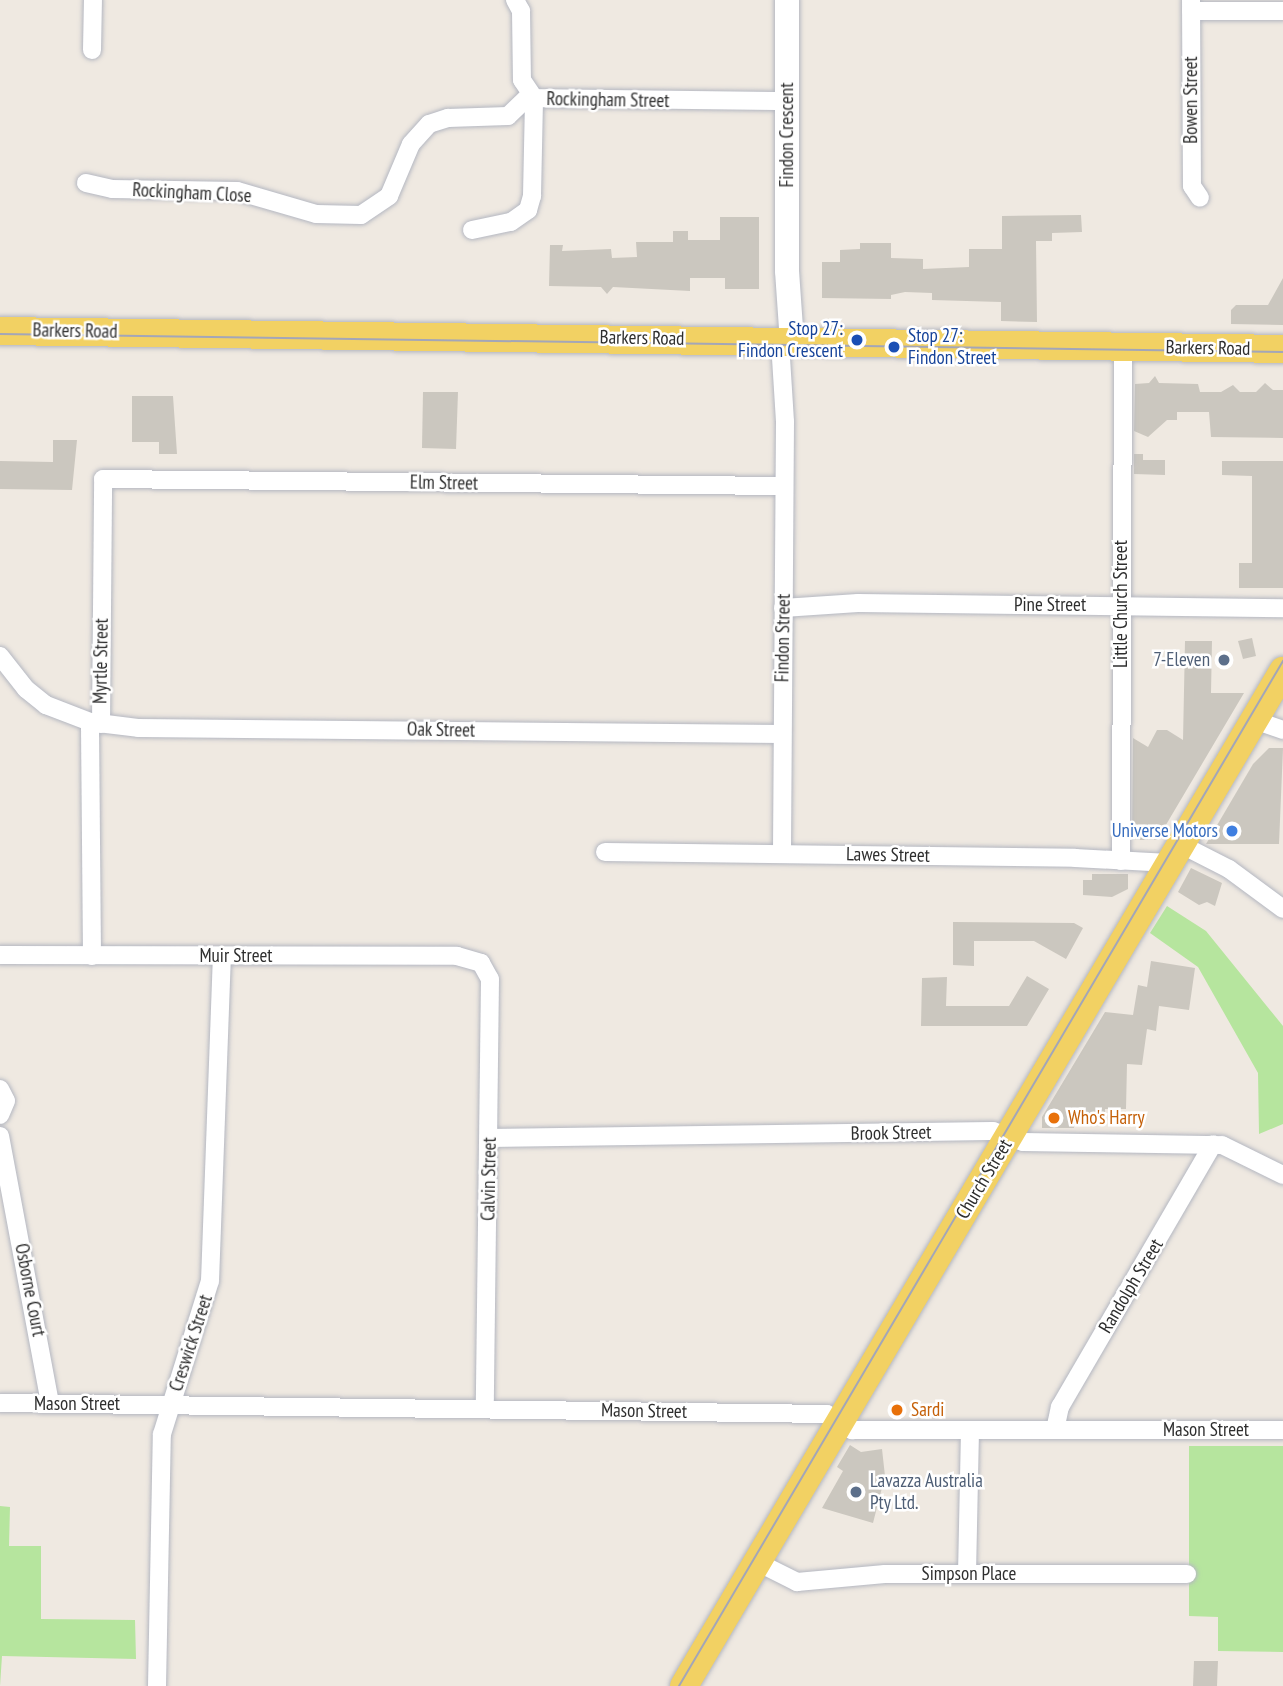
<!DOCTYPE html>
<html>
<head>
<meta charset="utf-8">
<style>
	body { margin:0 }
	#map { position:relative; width:1283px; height:1686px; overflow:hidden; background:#efe9e1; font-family:"PT Sans Narrow",sans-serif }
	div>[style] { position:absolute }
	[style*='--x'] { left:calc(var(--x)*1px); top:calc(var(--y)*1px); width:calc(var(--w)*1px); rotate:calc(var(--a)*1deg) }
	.green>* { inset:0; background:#b6e59e }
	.building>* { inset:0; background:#cbc7bf }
	.roads { filter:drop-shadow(0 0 2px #b4b7c1) drop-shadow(0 0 2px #b4b7c1) }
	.street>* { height:18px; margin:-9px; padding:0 9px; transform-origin:9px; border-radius:9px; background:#fff }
	.secondary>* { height:24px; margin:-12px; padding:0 12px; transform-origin:12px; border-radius:12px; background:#fff }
	.primary>* { height:28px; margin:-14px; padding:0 14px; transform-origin:14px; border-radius:14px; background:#f2d163 }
	.tram>* { height:2px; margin:-1px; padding:0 1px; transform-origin:1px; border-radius:1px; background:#a3a6b8 }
	.dots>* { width:19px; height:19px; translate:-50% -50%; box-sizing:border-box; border:4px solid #fff; border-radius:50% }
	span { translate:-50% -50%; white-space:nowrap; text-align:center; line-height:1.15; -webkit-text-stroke:5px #fff; paint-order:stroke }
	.street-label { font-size:19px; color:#2e2e2e }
	.transit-label { font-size:19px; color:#164399 }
	.right { translate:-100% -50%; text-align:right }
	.left { translate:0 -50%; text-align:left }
	.service-label { font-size:19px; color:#4e5e75 }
	.shop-label { font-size:19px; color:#366cbe }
	.food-label { font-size:19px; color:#c56008 }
</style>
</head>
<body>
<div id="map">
	<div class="green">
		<i style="clip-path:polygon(1167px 906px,1206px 931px,1283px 1026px,1283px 1124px,1259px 1134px,1258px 1073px,1198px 967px,1150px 933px)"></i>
		<i style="clip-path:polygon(1189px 1446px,1283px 1446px,1283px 1652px,1218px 1651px,1218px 1617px,1189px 1616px)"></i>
		<i style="clip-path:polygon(0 1506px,10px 1507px,9px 1546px,41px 1546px,41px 1619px,135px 1620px,136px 1659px,2px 1656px,0 1686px)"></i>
	</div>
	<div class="building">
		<i style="clip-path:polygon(1081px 215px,1082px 232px,1052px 233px,1052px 241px,1036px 241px,1037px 322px,1001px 321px,1001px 302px,932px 300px,932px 293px,905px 292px,891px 295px,891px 299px,822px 298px,822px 262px,840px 262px,840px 250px,860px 249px,860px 243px,891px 243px,891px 258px,923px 259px,923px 269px,969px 267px,969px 249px,1002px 249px,1002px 216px)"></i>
		<i style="clip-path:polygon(720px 217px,759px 217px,759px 289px,725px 289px,725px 278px,690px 278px,690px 291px,613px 287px,607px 294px,601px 287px,549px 286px,550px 245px,563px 245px,562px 251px,611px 249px,612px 258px,637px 257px,636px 242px,673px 242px,673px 231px,688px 231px,688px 240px,720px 240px)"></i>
		<i style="clip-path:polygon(1283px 278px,1283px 325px,1231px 324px,1231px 310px,1236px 305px,1268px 305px)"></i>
		<i style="clip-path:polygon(1155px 376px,1159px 383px,1198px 384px,1200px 392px,1221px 392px,1233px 385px,1240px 392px,1256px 392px,1265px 383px,1273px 390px,1283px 390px,1283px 438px,1211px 437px,1209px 412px,1177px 412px,1177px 420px,1167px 420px,1148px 437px,1134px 431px,1135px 384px,1149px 383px)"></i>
		<i style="clip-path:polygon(423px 392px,458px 392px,456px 449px,422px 448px)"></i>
		<i style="clip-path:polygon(132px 396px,173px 396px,177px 454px,159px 454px,159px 442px,132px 442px)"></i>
		<i style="clip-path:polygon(53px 440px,77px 440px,72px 490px,0 489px,0 461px,53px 462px)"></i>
		<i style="clip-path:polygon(1134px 454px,1143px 454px,1143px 460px,1165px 460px,1165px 475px,1134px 474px)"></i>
		<i style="clip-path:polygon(1222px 461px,1283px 461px,1283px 588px,1239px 588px,1239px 563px,1252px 563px,1252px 476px,1222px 475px)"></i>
		<i style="clip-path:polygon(1252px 638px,1256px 656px,1243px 659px,1238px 641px)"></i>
		<i style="clip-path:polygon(1185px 641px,1212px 641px,1211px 693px,1244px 693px,1157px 840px,1132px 840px,1133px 738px,1148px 747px,1157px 730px,1167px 730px,1183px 740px)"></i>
		<i style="clip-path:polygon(1269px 748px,1283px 748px,1279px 844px,1206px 844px,1253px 764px)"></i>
		<i style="clip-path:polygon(1191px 868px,1222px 883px,1215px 906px,1207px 902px,1199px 905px,1178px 892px)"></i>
		<i style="clip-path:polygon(1092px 874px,1128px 874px,1128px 889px,1112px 897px,1083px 895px,1083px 880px,1092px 880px)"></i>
		<i style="clip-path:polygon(953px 922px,1074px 923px,1083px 928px,1066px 959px,1034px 941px,974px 941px,974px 966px,953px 965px)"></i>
		<i style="clip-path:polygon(1151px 961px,1195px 968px,1189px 1010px,1159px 1006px,1156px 1031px,1147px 1029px,1142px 1065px,1127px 1064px,1126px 1109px,1105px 1109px,1105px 1119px,1074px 1119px,1074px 1128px,1042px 1128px,1042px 1117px,1105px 1012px,1133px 1015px,1138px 985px,1147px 987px)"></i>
		<i style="clip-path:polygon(1027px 976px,1049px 989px,1027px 1026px,921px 1026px,922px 978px,947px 977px,946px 1006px,1009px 1006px)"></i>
		<i style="clip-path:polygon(850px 1445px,861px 1452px,882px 1449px,885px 1476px,873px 1523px,822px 1508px,843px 1471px,837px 1467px)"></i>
		<i style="clip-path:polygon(1194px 1661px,1218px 1661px,1217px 1686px,1193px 1686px)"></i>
	</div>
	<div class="roads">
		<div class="street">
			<i style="--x:515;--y:0;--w:13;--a:61"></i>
			<i style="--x:521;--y:11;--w:69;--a:89.2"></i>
			<i style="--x:522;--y:80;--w:22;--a:56"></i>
			<i style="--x:534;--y:98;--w:253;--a:0.7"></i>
			<i style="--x:1191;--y:0;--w:186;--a:89.7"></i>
			<i style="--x:1192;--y:186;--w:14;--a:56"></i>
			<i style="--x:1191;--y:11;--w:92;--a:0"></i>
			<i style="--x:92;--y:50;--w:50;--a:-88.9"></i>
			<i style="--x:86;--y:183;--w:27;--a:13"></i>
			<i style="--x:112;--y:189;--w:125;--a:0.9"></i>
			<i style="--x:237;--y:191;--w:82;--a:16.2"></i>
			<i style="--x:316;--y:214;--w:45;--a:1.3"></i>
			<i style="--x:361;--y:215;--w:34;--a:-34"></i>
			<i style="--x:389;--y:196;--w:56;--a:-67.1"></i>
			<i style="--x:411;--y:144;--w:27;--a:-48"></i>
			<i style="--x:429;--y:124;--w:20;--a:-18"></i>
			<i style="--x:448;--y:118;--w:60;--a:-1.9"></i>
			<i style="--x:508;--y:116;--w:30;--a:-44"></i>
			<i style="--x:472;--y:230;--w:40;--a:-12"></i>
			<i style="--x:511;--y:222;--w:21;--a:-35"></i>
			<i style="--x:528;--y:210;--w:15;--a:-74"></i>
			<i style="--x:532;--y:196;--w:98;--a:-88.8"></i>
			<i style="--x:780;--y:342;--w:80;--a:86.4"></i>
			<i style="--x:785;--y:422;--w:432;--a:90.4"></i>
			<i style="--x:783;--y:608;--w:75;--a:-3.8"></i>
			<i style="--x:858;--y:603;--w:425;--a:0.7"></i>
			<i style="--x:0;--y:656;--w:42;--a:51.8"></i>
			<i style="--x:26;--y:689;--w:26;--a:39"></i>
			<i style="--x:46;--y:705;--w:47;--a:21.1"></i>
			<i style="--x:1254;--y:720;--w:31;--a:19"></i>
			<i style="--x:101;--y:724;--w:245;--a:-89.5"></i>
			<i style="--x:103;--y:479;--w:681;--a:0.59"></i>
			<i style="--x:1180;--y:844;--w:55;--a:27"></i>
			<i style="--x:1229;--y:869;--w:67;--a:36.5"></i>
			<i style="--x:605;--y:852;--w:470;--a:0.7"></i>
			<i style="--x:1075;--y:858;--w:94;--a:3"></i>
			<i style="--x:1121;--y:861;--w:514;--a:-89.78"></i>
			<i style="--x:0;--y:955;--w:457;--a:0.1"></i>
			<i style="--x:457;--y:956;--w:25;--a:16"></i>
			<i style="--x:481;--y:963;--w:18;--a:61"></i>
			<i style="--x:490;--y:979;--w:430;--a:90.7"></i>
			<i style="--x:92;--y:956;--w:234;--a:-90.5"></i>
			<i style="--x:90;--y:722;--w:48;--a:7.1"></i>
			<i style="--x:138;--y:728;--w:644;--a:0.53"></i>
			<i style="--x:0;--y:1089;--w:13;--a:63"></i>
			<i style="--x:6;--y:1101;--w:15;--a:113"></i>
			<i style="--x:0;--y:1136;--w:272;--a:79.4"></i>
			<i style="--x:489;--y:1138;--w:504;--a:-0.8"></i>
			<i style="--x:993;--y:1131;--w:32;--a:20"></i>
			<i style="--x:1023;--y:1142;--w:199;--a:0.9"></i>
			<i style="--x:1222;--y:1145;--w:68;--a:26.2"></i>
			<i style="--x:0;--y:1403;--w:827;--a:0.76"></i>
			<i style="--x:827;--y:1414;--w:30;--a:33"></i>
			<i style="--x:852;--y:1430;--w:431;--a:0"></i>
			<i style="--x:1055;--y:1430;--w:24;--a:-78"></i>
			<i style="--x:1060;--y:1407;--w:304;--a:-59.8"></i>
			<i style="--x:757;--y:1562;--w:45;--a:26.6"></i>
			<i style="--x:797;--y:1582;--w:88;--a:-5.2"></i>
			<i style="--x:885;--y:1574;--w:302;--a:0"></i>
			<i style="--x:967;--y:1574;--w:144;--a:-88.8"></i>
			<i style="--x:157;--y:1686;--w:252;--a:-88.9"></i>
			<i style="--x:162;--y:1434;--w:160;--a:-72.6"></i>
			<i style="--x:210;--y:1281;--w:324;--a:-87.9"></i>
		</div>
		<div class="secondary">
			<i style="--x:787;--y:0;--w:271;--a:90"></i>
			<i style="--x:787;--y:271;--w:71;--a:86"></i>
		</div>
		<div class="primary">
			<i style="--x:0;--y:331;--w:1283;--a:0.8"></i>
			<i style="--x:684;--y:1686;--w:1179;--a:-59.45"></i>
		</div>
	</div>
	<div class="tram">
		<i style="--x:0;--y:334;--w:1283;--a:0.8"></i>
		<i style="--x:679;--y:1686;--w:1190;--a:-59.49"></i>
	</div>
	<div class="dots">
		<i style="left:857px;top:340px;background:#1a4fb4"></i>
		<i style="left:894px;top:347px;background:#1a4fb4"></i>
		<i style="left:1224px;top:660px;background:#5c6f8a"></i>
		<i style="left:1232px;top:831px;background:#3f7fe0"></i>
		<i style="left:1054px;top:1118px;background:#e8710a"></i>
		<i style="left:897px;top:1410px;background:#e8710a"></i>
		<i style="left:856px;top:1492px;background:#5c6f8a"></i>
	</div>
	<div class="street-label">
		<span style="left:608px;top:100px;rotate:1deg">Rockingham Street</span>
		<span style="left:1191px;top:100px;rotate:-90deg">Bowen Street</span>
		<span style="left:787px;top:135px;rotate:-90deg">Findon Crescent</span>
		<span style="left:192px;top:193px;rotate:3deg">Rockingham Close</span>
		<span style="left:75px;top:331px;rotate:1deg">Barkers Road</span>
		<span style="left:642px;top:338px;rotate:1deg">Barkers Road</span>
		<span style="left:1208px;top:348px;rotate:1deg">Barkers Road</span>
		<span style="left:444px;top:483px;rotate:1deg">Elm Street</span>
		<span style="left:1121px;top:604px;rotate:-90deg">Little Church Street</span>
		<span style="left:1050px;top:605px">Pine Street</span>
		<span style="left:783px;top:638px;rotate:-89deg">Findon Street</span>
		<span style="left:101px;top:661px;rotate:-89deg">Myrtle Street</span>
		<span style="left:441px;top:730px;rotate:1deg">Oak Street</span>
		<span style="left:888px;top:855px;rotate:1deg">Lawes Street</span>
		<span style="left:236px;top:956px">Muir Street</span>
		<span style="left:891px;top:1133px;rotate:-1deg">Brook Street</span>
		<span style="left:489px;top:1179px;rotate:-89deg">Calvin Street</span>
		<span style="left:984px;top:1179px;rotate:-59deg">Church Street</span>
		<span style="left:1131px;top:1286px;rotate:-59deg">Randolph Street</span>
		<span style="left:30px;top:1290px;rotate:79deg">Osborne Court</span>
		<span style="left:191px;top:1343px;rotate:-72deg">Creswick Street</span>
		<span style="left:77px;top:1404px">Mason Street</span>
		<span style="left:644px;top:1411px;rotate:1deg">Mason Street</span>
		<span style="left:1206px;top:1430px">Mason Street</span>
		<span style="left:969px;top:1574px">Simpson Place</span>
	</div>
	<div class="transit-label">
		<span class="right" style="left:843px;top:340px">Stop 27:<br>Findon Crescent</span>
		<span class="left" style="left:908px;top:347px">Stop 27:<br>Findon Street</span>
	</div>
	<div class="service-label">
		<span class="right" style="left:1210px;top:660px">7-Eleven</span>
		<span class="left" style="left:870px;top:1492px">Lavazza Australia<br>Pty Ltd.</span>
	</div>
	<div class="shop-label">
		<span class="right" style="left:1218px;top:831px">Universe Motors</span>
	</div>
	<div class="food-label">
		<span class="left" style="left:1068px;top:1118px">Who's Harry</span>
		<span class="left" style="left:911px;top:1410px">Sardi</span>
	</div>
</div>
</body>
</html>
